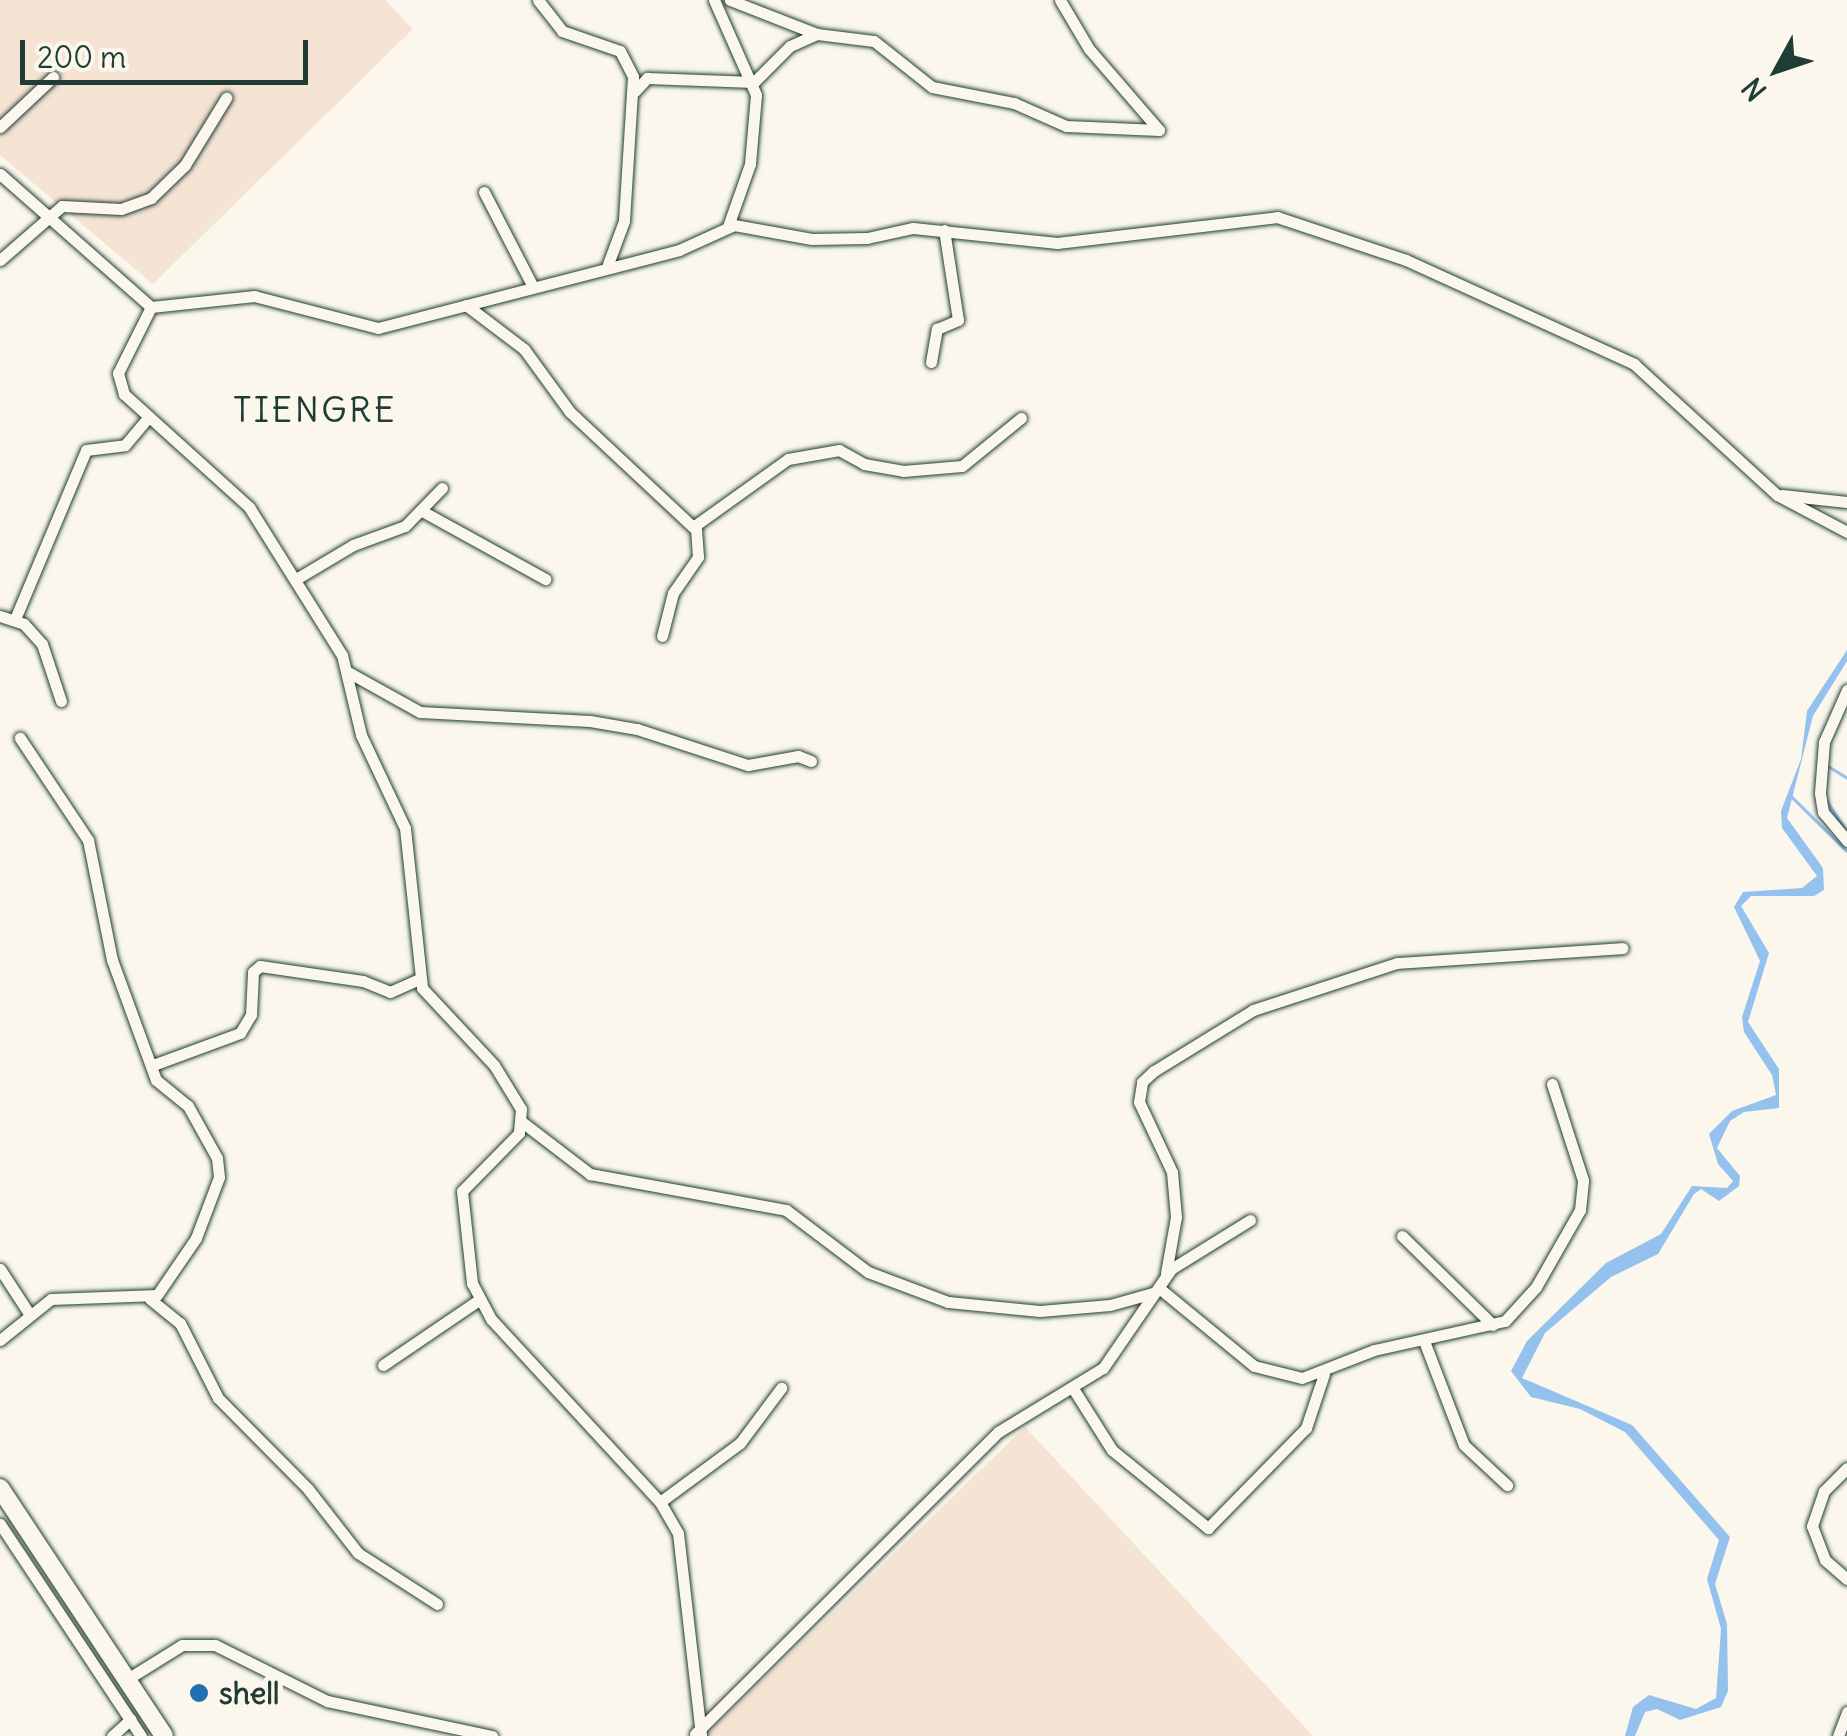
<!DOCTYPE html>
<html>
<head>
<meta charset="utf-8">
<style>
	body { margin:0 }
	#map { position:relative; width:1847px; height:1736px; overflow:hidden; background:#fbf7ec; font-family:Delius,sans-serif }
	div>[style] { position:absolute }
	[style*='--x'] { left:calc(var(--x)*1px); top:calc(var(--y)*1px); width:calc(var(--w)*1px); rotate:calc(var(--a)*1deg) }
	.built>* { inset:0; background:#f5e3d4 }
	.water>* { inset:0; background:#95c1ee }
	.stream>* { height:2.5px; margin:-1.25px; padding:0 1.25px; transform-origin:1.25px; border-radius:1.25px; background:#95c1ee }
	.roads { filter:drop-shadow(0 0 2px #1f3d34) drop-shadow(0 0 2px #1f3d34) }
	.minor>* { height:11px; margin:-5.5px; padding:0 5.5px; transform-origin:5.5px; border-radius:5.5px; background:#fbf7ec }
	.highway>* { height:18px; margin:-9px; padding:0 9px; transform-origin:9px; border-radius:9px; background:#fbf7ec }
	.dots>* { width:28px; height:28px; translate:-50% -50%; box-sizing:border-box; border:5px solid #fbf7ec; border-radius:50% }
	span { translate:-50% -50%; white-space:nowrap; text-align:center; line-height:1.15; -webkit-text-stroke:10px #fbf7ec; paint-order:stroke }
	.poi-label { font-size:30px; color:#1f3d34; font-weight:700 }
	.left { translate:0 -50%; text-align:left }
	.quarter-label { font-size:35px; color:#1f3d34; letter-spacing:2.5px }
	.north { position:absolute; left:1727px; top:20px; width:100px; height:100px; -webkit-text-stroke:8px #fbf7ec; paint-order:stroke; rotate:230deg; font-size:28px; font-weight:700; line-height:40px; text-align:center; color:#1f3d34 }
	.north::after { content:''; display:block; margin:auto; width:35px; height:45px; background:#1f3d34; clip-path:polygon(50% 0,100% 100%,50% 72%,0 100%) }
	.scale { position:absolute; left:20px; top:40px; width:288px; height:45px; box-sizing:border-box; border:5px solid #1f3d34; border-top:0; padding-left:12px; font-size:30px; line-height:35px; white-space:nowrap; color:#1f3d34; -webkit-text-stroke:8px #fbf7ec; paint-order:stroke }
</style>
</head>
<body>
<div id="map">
	<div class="built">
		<i style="clip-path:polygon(0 0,385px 0,413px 29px,153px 284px,0 155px)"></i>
		<i style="clip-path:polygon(1025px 1427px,1313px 1736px,709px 1736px,707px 1734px)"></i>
	</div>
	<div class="water">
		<i style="clip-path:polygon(1847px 650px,1847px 661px,1813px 716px,1787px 818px,1823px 868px,1824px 890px,1814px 896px,1751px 896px,1741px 906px,1769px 953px,1748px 1022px,1779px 1069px,1779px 1108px,1744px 1112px,1730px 1121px,1717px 1148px,1740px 1176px,1739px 1186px,1719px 1201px,1701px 1189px,1694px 1194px,1658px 1254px,1611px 1277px,1545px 1333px,1522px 1378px,1632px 1425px,1730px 1537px,1715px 1584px,1727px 1624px,1728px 1691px,1721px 1707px,1680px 1720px,1657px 1709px,1645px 1712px,1635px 1736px,1625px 1736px,1633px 1707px,1649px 1695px,1696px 1709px,1716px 1698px,1721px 1629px,1707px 1579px,1719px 1540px,1625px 1432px,1580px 1409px,1531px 1397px,1511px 1371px,1527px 1341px,1606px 1263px,1661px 1234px,1692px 1186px,1727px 1188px,1733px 1181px,1718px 1164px,1709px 1134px,1732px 1111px,1776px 1095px,1772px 1075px,1744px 1032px,1742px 1017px,1760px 961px,1734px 907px,1743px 892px,1802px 888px,1817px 876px,1782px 828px,1781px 811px,1801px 759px,1807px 711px)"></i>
	</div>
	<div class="stream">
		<i style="--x:1825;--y:764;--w:26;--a:32"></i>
		<i style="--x:1791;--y:796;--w:78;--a:44.5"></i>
		<i style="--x:1827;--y:801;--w:37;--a:57"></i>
	</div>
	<div class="roads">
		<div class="minor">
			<i style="--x:538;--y:0;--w:39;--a:52"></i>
			<i style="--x:562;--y:31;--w:61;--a:19"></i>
			<i style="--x:620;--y:51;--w:29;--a:63"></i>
			<i style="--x:633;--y:77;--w:144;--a:93.6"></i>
			<i style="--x:624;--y:221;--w:46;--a:110.4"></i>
			<i style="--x:714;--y:0;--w:104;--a:66.1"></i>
			<i style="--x:756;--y:95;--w:69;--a:95"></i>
			<i style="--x:750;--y:164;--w:66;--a:109.5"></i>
			<i style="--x:730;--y:0;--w:93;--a:21.3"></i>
			<i style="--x:817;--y:34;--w:57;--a:7"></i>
			<i style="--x:874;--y:41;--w:74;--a:38.4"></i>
			<i style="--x:932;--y:87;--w:84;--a:11"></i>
			<i style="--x:1014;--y:103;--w:57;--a:23.9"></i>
			<i style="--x:1066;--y:126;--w:93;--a:2.5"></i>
			<i style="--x:1159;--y:130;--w:107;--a:-130.8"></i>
			<i style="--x:1089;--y:49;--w:57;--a:-120.6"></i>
			<i style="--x:635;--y:91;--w:18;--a:-47"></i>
			<i style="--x:647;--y:78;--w:107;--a:2.1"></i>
			<i style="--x:754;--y:82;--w:51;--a:-45"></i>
			<i style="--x:790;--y:46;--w:30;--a:-24"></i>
			<i style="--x:0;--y:127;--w:73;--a:-43.3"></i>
			<i style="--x:0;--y:174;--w:201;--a:41.4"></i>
			<i style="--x:151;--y:307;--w:74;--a:116.6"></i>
			<i style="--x:118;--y:373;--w:22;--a:74"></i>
			<i style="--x:124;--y:394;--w:169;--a:42.1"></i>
			<i style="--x:249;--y:507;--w:175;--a:57.9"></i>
			<i style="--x:342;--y:655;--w:82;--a:76.6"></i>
			<i style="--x:361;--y:735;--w:103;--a:64.7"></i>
			<i style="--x:405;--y:828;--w:161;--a:83.9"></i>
			<i style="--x:422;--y:988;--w:105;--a:46.9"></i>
			<i style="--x:494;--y:1065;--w:52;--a:58.5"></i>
			<i style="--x:521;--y:1109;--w:24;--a:95"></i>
			<i style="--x:519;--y:1133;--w:81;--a:134.5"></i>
			<i style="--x:462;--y:1191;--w:93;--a:83.8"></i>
			<i style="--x:472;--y:1283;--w:41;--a:62.2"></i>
			<i style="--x:491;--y:1319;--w:249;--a:47.3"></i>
			<i style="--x:660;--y:1502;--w:36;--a:60"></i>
			<i style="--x:678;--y:1533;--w:204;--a:83.5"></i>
			<i style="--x:484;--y:192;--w:105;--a:62.7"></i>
			<i style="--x:0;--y:260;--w:82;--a:-41.1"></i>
			<i style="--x:62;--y:206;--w:59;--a:2.9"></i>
			<i style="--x:121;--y:209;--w:32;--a:-20"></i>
			<i style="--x:151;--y:198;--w:47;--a:-44.1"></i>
			<i style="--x:185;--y:165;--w:79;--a:-58.5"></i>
			<i style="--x:466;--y:305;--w:73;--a:37.2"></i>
			<i style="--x:524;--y:349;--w:78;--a:53.9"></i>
			<i style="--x:570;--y:412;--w:168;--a:43.1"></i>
			<i style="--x:693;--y:527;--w:117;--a:-35.6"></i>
			<i style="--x:788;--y:459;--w:52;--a:-10"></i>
			<i style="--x:839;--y:450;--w:29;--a:29"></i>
			<i style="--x:864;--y:464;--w:40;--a:10"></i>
			<i style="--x:903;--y:471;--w:59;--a:-4.8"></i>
			<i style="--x:962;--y:466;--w:76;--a:-39.1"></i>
			<i style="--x:151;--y:307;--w:104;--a:-6.1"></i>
			<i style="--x:254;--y:296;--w:128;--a:14.5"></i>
			<i style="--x:378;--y:328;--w:311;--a:-14.5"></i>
			<i style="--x:679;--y:250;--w:60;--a:-24.4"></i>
			<i style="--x:734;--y:225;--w:79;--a:10.2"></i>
			<i style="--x:812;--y:239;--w:55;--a:-1"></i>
			<i style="--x:867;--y:238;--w:47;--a:-12.3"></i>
			<i style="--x:913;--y:228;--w:145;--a:5.9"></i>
			<i style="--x:1057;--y:243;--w:222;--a:-6.7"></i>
			<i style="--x:1277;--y:217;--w:136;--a:18.4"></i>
			<i style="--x:1406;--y:260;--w:251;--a:24.5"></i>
			<i style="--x:1634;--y:364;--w:194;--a:42.5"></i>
			<i style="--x:1777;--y:495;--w:79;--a:27.9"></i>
			<i style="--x:931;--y:362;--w:34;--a:-80"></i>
			<i style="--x:937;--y:329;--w:23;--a:-23"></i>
			<i style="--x:958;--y:320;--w:91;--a:-98.8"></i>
			<i style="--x:1782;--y:495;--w:65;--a:6.1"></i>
			<i style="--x:422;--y:511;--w:141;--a:28.9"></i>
			<i style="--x:296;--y:579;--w:66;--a:-30.8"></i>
			<i style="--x:353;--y:545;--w:55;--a:-20.1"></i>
			<i style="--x:405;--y:526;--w:53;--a:-45.8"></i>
			<i style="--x:0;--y:616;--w:25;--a:18"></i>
			<i style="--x:24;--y:624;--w:27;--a:48"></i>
			<i style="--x:42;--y:644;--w:60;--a:71.6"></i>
			<i style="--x:15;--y:619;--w:183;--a:-67.2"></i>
			<i style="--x:86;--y:450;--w:39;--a:-7"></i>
			<i style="--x:125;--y:445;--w:34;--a:-50"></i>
			<i style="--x:662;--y:636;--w:44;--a:-75.7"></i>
			<i style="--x:673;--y:593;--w:44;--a:-55.2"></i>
			<i style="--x:698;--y:557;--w:30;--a:-94"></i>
			<i style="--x:348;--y:672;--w:82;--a:29.1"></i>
			<i style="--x:420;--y:712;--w:170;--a:3"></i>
			<i style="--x:590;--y:721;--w:48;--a:9.7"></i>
			<i style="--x:637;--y:729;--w:117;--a:18"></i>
			<i style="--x:748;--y:765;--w:51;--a:-10.2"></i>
			<i style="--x:798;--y:756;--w:14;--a:21"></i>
			<i style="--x:1847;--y:690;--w:57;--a:113.9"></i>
			<i style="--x:1824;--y:742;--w:51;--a:94.5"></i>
			<i style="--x:1820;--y:793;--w:19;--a:81"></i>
			<i style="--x:1823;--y:812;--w:38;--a:50"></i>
			<i style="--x:153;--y:1065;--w:93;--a:-20.2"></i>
			<i style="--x:240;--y:1033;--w:21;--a:-59"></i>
			<i style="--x:251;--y:1015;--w:43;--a:-87.3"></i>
			<i style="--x:253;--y:972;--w:9;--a:-41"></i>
			<i style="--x:260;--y:966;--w:104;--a:8.3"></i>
			<i style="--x:363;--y:981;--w:29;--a:22"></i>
			<i style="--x:390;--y:992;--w:32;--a:-24"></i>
			<i style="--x:522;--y:1122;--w:86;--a:37.4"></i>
			<i style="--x:590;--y:1174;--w:199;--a:10.4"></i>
			<i style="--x:786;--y:1210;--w:103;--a:37.1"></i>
			<i style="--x:868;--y:1272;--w:85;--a:20.6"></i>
			<i style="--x:948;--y:1302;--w:92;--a:5.6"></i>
			<i style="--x:1040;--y:1311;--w:70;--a:-4.9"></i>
			<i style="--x:1110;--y:1305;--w:45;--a:-15.6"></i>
			<i style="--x:1402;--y:1236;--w:127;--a:44.4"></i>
			<i style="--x:0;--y:1269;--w:51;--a:56.9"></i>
			<i style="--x:1166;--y:1273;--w:57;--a:-79.9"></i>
			<i style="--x:1176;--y:1217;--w:45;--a:-95.1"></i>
			<i style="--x:1172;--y:1172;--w:77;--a:-115.2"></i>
			<i style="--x:1139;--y:1102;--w:20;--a:-81"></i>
			<i style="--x:1142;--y:1082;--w:16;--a:-43"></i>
			<i style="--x:1154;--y:1071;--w:116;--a:-31.6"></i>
			<i style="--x:1253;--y:1010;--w:151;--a:-18.1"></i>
			<i style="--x:1397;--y:963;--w:226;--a:-3.8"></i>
			<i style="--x:1159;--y:1288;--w:123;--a:39.4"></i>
			<i style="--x:1254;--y:1366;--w:49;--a:14"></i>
			<i style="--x:1302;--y:1378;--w:77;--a:-21.3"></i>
			<i style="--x:1374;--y:1350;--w:134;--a:-12.5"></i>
			<i style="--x:1505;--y:1321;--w:46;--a:-47.6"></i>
			<i style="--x:1536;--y:1287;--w:89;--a:-60.3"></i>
			<i style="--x:1580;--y:1210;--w:30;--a:-84"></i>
			<i style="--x:1583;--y:1180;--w:101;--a:-107.9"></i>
			<i style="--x:150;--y:1299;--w:38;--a:39"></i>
			<i style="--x:180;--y:1323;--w:84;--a:63.1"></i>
			<i style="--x:218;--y:1398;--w:128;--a:45.3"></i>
			<i style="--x:308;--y:1489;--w:81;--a:52"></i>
			<i style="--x:358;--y:1553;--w:94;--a:32.8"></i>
			<i style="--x:0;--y:1340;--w:65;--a:-38.8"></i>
			<i style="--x:51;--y:1299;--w:106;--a:-2.2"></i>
			<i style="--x:157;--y:1295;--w:69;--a:-55.6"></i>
			<i style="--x:196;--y:1238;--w:65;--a:-69.3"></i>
			<i style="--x:219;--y:1177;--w:19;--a:-96"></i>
			<i style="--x:217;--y:1158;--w:60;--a:-119.1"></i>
			<i style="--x:188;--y:1106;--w:41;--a:-140.9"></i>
			<i style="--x:156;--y:1080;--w:128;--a:-110.1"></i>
			<i style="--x:112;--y:960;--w:122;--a:-101.3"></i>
			<i style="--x:88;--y:840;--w:123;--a:-123.7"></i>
			<i style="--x:1424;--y:1341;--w:111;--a:69"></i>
			<i style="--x:1464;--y:1445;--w:59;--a:42.9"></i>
			<i style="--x:383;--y:1365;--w:114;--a:-34.2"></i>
			<i style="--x:1074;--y:1390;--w:71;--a:57.7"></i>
			<i style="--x:1112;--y:1450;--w:124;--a:39.1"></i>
			<i style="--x:1208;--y:1528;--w:140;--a:-45.6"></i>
			<i style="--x:1306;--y:1428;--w:57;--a:-71.6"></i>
			<i style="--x:1847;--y:1468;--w:33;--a:135"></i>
			<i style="--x:1824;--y:1491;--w:37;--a:109"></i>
			<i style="--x:1812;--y:1526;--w:36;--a:69"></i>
			<i style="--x:1825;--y:1560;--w:29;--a:41"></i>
			<i style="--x:660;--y:1502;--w:99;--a:-36.4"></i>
			<i style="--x:740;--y:1443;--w:69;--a:-53.3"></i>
			<i style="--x:0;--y:1524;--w:255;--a:56.4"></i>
			<i style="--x:129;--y:1678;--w:62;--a:-31.9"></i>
			<i style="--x:182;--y:1645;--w:33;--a:0"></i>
			<i style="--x:215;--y:1645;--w:125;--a:26.6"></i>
			<i style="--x:327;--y:1701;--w:169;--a:12"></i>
			<i style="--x:695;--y:1734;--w:428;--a:-44.9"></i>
			<i style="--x:998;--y:1432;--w:123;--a:-31.4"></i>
			<i style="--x:1103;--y:1368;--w:120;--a:-55.5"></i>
			<i style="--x:1171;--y:1269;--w:93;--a:-31.8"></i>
			<i style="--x:112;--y:1736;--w:25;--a:-42"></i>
			<i style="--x:1838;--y:1736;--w:26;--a:-69"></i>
		</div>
		<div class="highway">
			<i style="--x:0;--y:1488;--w:297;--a:56.5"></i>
		</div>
	</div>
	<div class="dots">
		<i style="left:199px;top:1693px;background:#1f6fb2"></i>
	</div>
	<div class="poi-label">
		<span class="left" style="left:219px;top:1693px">shell</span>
	</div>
	<div class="quarter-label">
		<span style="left:315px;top:409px">TIENGRE</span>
	</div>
	<div class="north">N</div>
	<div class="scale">200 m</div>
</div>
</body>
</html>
